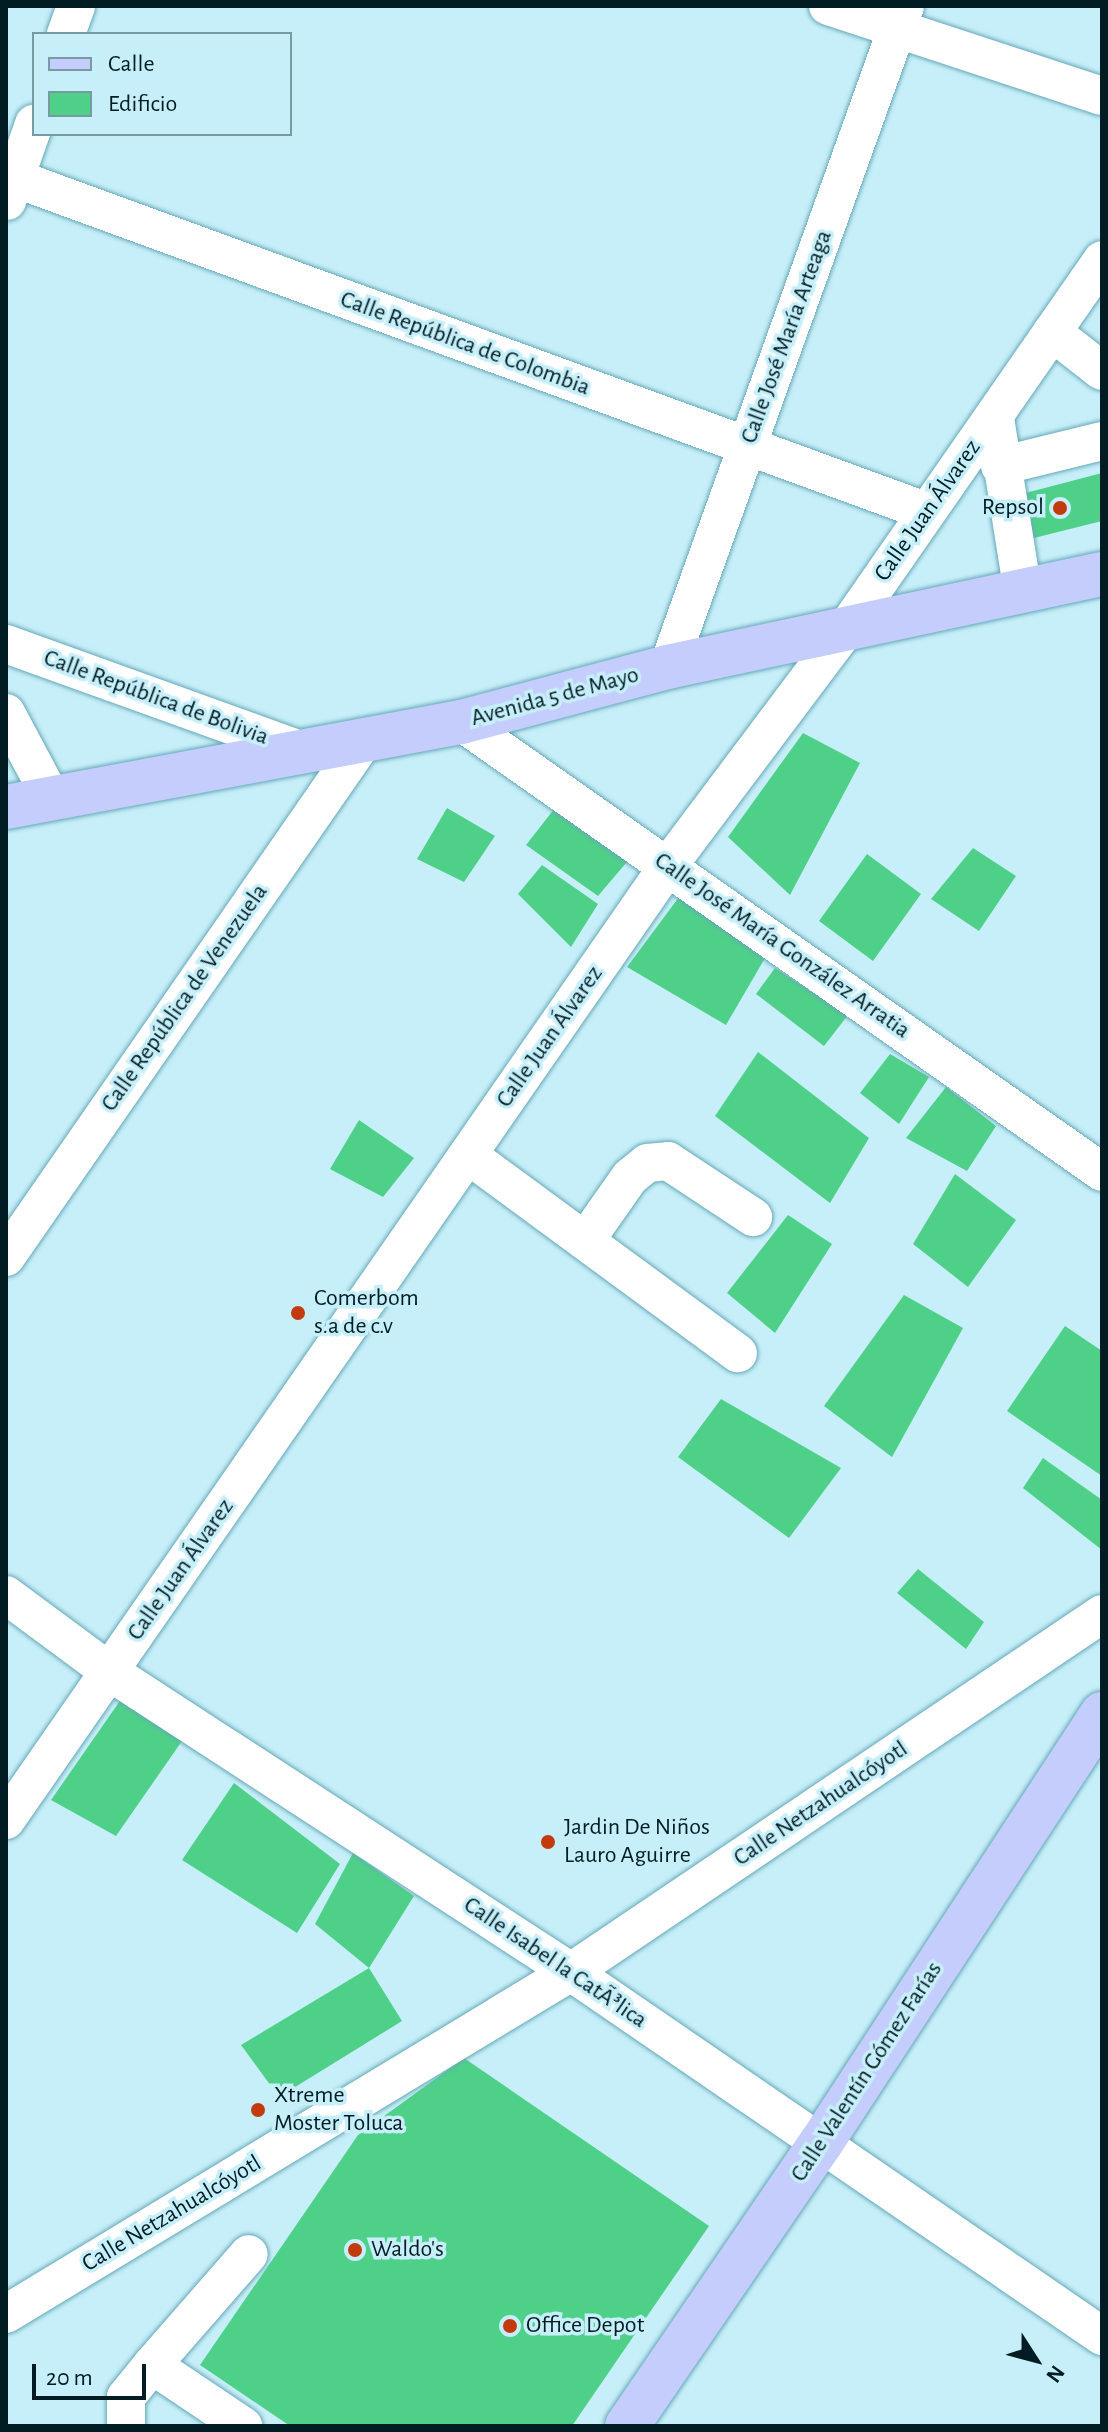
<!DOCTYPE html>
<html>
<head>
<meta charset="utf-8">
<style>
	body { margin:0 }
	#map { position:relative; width:1108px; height:2432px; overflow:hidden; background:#c7eff9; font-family:"Alegreya Sans",sans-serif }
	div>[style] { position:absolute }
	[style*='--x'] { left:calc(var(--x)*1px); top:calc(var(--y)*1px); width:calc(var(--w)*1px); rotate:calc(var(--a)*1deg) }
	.building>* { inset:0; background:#4fd089 }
	.roads { filter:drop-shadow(0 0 2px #65a8b8) drop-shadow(0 0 2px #65a8b8) }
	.minor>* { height:38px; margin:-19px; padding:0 19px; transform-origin:19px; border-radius:19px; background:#fff }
	.major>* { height:44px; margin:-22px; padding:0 22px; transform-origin:22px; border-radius:22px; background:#c4cdfc }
	.dots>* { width:22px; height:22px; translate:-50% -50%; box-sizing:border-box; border:4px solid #c7eff9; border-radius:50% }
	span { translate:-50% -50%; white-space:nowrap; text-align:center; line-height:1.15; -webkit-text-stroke:7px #c7eff9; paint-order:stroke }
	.street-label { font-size:24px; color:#011d23 }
	.poi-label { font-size:24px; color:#011d23 }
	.right { translate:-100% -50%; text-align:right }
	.left { translate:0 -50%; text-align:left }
	.frame { position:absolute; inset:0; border:8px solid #011d23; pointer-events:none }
	.legend { position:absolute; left:32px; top:32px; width:260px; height:104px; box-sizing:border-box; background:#c7eff9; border:2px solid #789ba3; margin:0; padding:10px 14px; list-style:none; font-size:24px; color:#011d23 }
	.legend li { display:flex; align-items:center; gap:16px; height:40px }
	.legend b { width:40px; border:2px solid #789ba3 }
	.north { position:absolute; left:996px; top:2320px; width:80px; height:80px; -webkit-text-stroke:6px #c7eff9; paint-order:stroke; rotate:126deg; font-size:22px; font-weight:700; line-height:32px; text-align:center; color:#011d23 }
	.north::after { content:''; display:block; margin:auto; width:28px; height:36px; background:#011d23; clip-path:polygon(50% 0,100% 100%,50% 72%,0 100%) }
	.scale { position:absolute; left:32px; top:2364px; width:114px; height:36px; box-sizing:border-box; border:4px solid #011d23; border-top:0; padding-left:10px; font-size:24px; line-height:28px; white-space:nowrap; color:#011d23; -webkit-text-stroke:6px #c7eff9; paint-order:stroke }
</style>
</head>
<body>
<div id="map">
	<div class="building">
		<i style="clip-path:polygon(1102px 473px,1102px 521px,1026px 540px,1014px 496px)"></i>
		<i style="clip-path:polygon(803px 733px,860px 763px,790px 895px,728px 837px)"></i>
		<i style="clip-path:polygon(447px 808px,495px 836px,464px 882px,417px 859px)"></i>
		<i style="clip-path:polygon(555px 808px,632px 856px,598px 896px,526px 845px)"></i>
		<i style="clip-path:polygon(973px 848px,1016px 876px,979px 931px,931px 899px)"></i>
		<i style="clip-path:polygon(867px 854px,921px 894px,873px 961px,819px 921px)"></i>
		<i style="clip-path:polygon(542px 865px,598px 904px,571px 947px,518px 894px)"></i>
		<i style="clip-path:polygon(682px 893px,765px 958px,726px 1025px,627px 967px)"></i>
		<i style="clip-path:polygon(775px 968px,848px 1015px,824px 1046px,756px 994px)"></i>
		<i style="clip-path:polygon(758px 1052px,869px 1138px,830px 1203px,715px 1116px)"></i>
		<i style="clip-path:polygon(890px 1054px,929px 1077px,899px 1124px,860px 1093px)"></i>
		<i style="clip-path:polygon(946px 1087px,996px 1126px,967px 1171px,906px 1138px)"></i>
		<i style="clip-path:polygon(359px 1120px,414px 1158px,383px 1197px,330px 1169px)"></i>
		<i style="clip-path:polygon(955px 1174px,1016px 1220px,968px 1287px,913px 1244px)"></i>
		<i style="clip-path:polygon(788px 1215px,832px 1244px,775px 1333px,727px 1293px)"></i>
		<i style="clip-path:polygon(904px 1295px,963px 1328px,892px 1457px,824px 1406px)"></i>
		<i style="clip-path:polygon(1065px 1326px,1102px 1351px,1102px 1476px,1007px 1411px)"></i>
		<i style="clip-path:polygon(721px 1399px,841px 1468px,789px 1538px,678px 1457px)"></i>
		<i style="clip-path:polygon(1043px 1458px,1102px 1500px,1102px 1550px,1023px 1488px)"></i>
		<i style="clip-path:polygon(918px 1569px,984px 1622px,966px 1649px,897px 1593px)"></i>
		<i style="clip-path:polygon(124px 1695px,182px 1741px,116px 1836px,51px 1800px)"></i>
		<i style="clip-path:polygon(234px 1783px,340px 1864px,297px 1933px,182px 1860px)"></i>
		<i style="clip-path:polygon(353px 1853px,414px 1896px,369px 1968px,315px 1924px)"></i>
		<i style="clip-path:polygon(369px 1968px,402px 2021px,279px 2097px,241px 2045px)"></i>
		<i style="clip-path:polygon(464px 2058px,709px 2226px,572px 2426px,290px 2426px,200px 2365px,358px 2135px)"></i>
	</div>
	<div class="roads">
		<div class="minor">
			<i style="--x:828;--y:6;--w:288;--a:18.2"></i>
			<i style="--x:66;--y:34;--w:30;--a:-70"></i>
			<i style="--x:6;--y:175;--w:978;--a:20.08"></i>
			<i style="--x:7;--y:201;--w:82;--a:-70.7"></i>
			<i style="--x:1052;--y:332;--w:63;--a:38"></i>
			<i style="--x:995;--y:418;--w:176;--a:80.9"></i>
			<i style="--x:1000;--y:466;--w:105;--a:-13.8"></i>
			<i style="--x:6;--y:644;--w:319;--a:19.8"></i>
			<i style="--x:668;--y:667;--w:702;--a:-70.27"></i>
			<i style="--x:6;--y:713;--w:98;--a:61.9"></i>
			<i style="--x:461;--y:722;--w:783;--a:35.07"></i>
			<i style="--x:468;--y:1155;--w:335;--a:36.3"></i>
			<i style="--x:585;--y:1241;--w:78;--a:-54.9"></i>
			<i style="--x:630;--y:1177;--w:22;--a:-39"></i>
			<i style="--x:647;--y:1163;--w:21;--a:-5"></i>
			<i style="--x:668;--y:1161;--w:102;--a:33.4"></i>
			<i style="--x:6;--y:1257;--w:630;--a:-55.28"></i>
			<i style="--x:6;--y:1595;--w:129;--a:36.5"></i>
			<i style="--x:110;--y:1672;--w:550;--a:33.05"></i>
			<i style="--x:571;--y:1972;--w:644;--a:34.43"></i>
			<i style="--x:6;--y:1820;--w:1161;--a:-55.24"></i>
			<i style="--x:668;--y:866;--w:291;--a:-53.1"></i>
			<i style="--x:843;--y:633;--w:454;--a:-55.2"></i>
			<i style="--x:6;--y:2314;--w:660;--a:-31.19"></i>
			<i style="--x:571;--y:1972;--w:640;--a:-33.99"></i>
			<i style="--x:152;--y:2365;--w:147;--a:-48.9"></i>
			<i style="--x:126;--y:2426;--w:29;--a:-90"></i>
			<i style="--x:126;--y:2397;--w:41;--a:-50.9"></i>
			<i style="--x:152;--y:2365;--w:110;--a:33.8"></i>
		</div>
		<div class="major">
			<i style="--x:6;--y:807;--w:463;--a:-10.6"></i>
			<i style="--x:461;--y:722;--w:214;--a:-14.9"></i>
			<i style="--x:668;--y:667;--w:444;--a:-12.1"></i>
			<i style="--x:627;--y:2426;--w:343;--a:-55.6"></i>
			<i style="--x:821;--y:2143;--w:513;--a:-56.77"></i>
		</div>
	</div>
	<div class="dots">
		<i style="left:1060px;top:508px;background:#c33a0f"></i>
		<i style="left:298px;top:1313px;background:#c33a0f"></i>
		<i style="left:548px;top:1842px;background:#c33a0f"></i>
		<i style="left:258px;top:2110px;background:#c33a0f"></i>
		<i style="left:355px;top:2250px;background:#c33a0f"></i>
		<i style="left:510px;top:2326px;background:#c33a0f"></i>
	</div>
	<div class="street-label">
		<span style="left:787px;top:337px;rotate:-70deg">Calle José María Arteaga</span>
		<span style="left:465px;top:344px;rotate:20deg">Calle República de Colombia</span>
		<span style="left:928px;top:511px;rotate:-55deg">Calle Juan Álvarez</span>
		<span style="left:555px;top:697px;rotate:-15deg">Avenida 5 de Mayo</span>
		<span style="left:156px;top:698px;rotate:20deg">Calle República de Bolivia</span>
		<span style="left:782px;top:946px;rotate:35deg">Calle José María González Arratia</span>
		<span style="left:185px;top:998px;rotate:-55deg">Calle República de Venezuela</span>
		<span style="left:550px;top:1037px;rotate:-55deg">Calle Juan Álvarez</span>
		<span style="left:181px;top:1570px;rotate:-55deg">Calle Juan Álvarez</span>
		<span style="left:821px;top:1804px;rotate:-34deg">Calle Netzahualcóyotl</span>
		<span style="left:555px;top:1963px;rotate:34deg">Calle Isabel la CatÃ³lica</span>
		<span style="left:867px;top:2072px;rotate:-57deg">Calle Valentín Gómez Farías</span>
		<span style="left:172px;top:2214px;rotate:-31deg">Calle Netzahualcóyotl</span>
	</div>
	<div class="poi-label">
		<span class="right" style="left:1044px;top:508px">Repsol</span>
		<span class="left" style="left:314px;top:1313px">Comerbom<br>s.a de c.v</span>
		<span class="left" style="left:564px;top:1842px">Jardin De Niños<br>Lauro Aguirre</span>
		<span class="left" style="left:274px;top:2110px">Xtreme<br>Moster Toluca</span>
		<span class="left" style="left:371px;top:2250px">Waldo's</span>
		<span class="left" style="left:526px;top:2326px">Office Depot</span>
	</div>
	<div class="frame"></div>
	<ul class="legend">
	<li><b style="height:10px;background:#c4cdfc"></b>Calle</li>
	<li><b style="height:22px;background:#4fd089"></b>Edificio</li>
	</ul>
	<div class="north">N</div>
	<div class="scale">20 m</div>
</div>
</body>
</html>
